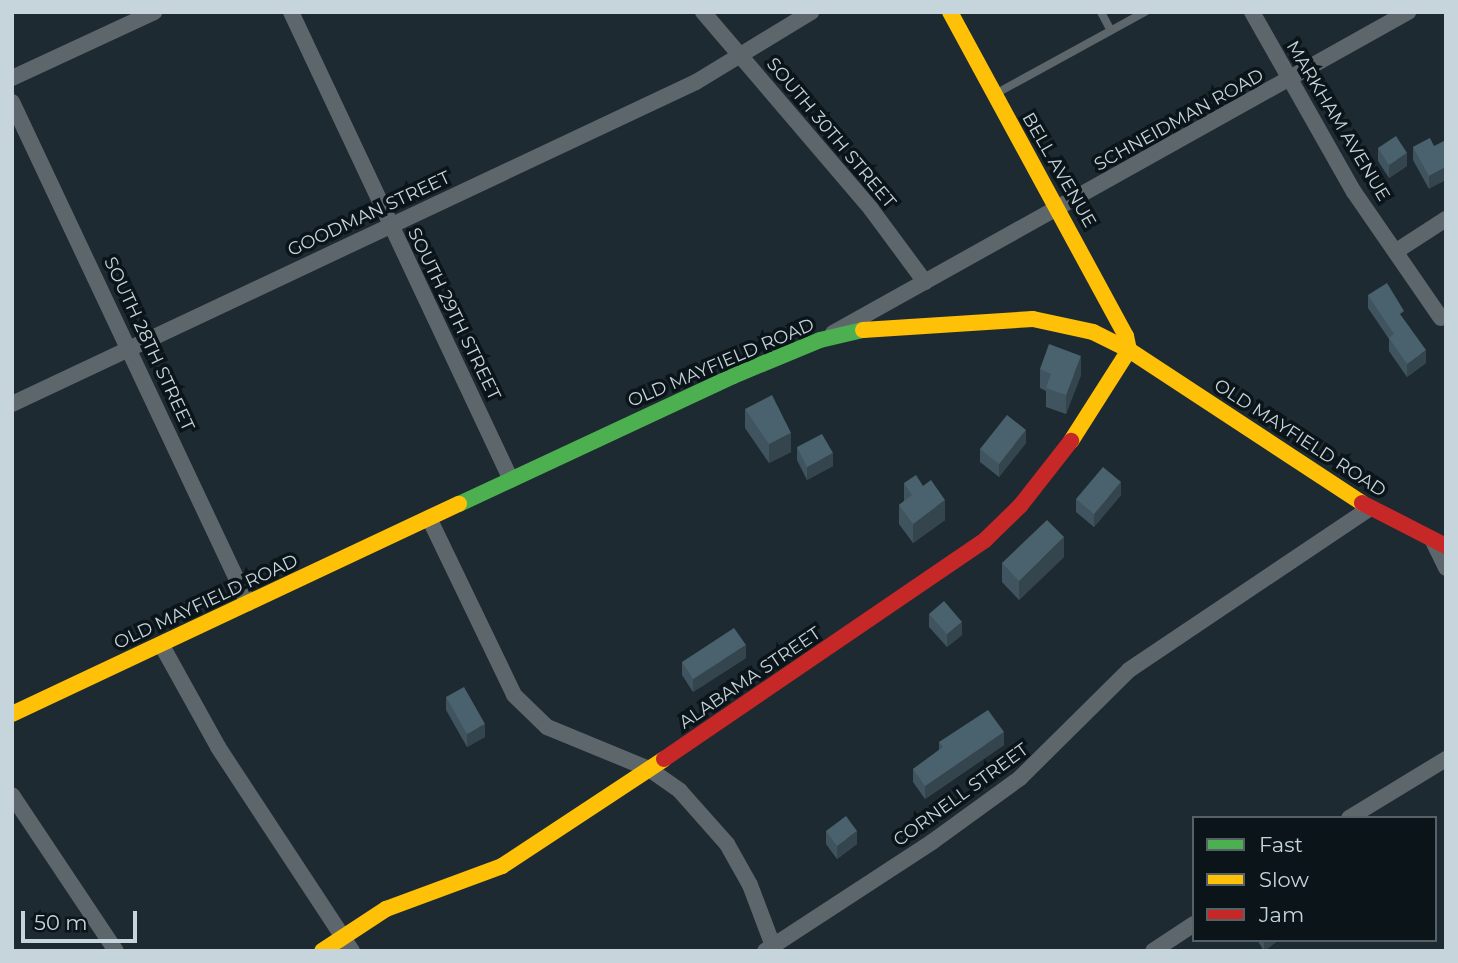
<!DOCTYPE html>
<html>
<head>
<meta charset="utf-8">
<style>
	body { margin:0 }
	#map { position:relative; width:1458px; height:963px; overflow:hidden; background:#1e2a31; font-family:Montserrat,sans-serif }
	div>[style] { position:absolute }
	[style*='--x'] { left:calc(var(--x)*1px); top:calc(var(--y)*1px); width:calc(var(--w)*1px); rotate:calc(var(--a)*1deg) }
	.lane>* { height:8px; margin:-4px; padding:0 4px; transform-origin:4px; border-radius:4px; background:#5d666b }
	.street>* { height:16px; margin:-8px; padding:0 8px; transform-origin:8px; border-radius:8px; background:#5d666b }
	.fast>* { height:16px; margin:-8px; padding:0 8px; transform-origin:8px; border-radius:8px; background:#4caf50 }
	.slow>* { height:16px; margin:-8px; padding:0 8px; transform-origin:8px; border-radius:8px; background:#ffc107 }
	.jam>* { height:16px; margin:-8px; padding:0 8px; transform-origin:8px; border-radius:8px; background:#c62828 }
	.wall>* { inset:0; background:#40545f }
	.shaded-wall>* { inset:0; background:#34454d }
	.building>* { inset:0; background:#4a626e }
	span { translate:-50% -50%; white-space:nowrap; text-align:center; line-height:1.15; -webkit-text-stroke:7px #0a1419; paint-order:stroke }
	.street-label { font-size:18px; color:#c6d4db }
	.frame { position:absolute; inset:0; border:14px solid #c6d4db; pointer-events:none }
	.legend { position:absolute; left:1192px; top:816px; width:245px; height:126px; box-sizing:border-box; background:#0a1419; border:2px solid #556167; margin:0; padding:9px 12px; list-style:none; font-size:21px; color:#c6d4db }
	.legend li { display:flex; align-items:center; gap:14px; height:35px }
	.legend b { width:35px; border:2px solid #556167 }
	.scale { position:absolute; left:21px; top:911px; width:116px; height:32px; box-sizing:border-box; border:4px solid #c6d4db; border-top:0; padding-left:9px; font-size:21px; line-height:24px; white-space:nowrap; color:#c6d4db; -webkit-text-stroke:5px #0a1419; paint-order:stroke }
</style>
</head>
<body>
<div id="map">
	<div class="lane">
		<i style="--x:1101;--y:12;--w:21;--a:62"></i>
		<i style="--x:997;--y:93;--w:169;--a:-28.7"></i>
	</div>
	<div class="street">
		<i style="--x:291;--y:12;--w:517;--a:64.82"></i>
		<i style="--x:703;--y:12;--w:259;--a:49.5"></i>
		<i style="--x:871;--y:209;--w:91;--a:53.5"></i>
		<i style="--x:1252;--y:12;--w:207;--a:60.5"></i>
		<i style="--x:1354;--y:192;--w:153;--a:55.4"></i>
		<i style="--x:12;--y:78;--w:157;--a:-24.9"></i>
		<i style="--x:12;--y:102;--w:554;--a:64.78"></i>
		<i style="--x:1398;--y:250;--w:57;--a:-32.9"></i>
		<i style="--x:833;--y:333;--w:659;--a:-29.17"></i>
		<i style="--x:12;--y:404;--w:756;--a:-25.21"></i>
		<i style="--x:696;--y:82;--w:135;--a:-31.3"></i>
		<i style="--x:429;--y:518;--w:196;--a:64.3"></i>
		<i style="--x:514;--y:695;--w:46;--a:44.1"></i>
		<i style="--x:547;--y:727;--w:110;--a:22.4"></i>
		<i style="--x:649;--y:769;--w:38;--a:35"></i>
		<i style="--x:680;--y:791;--w:71;--a:48.4"></i>
		<i style="--x:727;--y:844;--w:47;--a:60.7"></i>
		<i style="--x:750;--y:885;--w:71;--a:69.3"></i>
		<i style="--x:1433;--y:541;--w:30;--a:64"></i>
		<i style="--x:161;--y:644;--w:118;--a:61"></i>
		<i style="--x:218;--y:747;--w:244;--a:56.7"></i>
		<i style="--x:12;--y:795;--w:187;--a:56.3"></i>
		<i style="--x:1349;--y:818;--w:114;--a:-31.3"></i>
		<i style="--x:765;--y:951;--w:199;--a:-33.1"></i>
		<i style="--x:932;--y:842;--w:109;--a:-36"></i>
		<i style="--x:1020;--y:778;--w:153;--a:-44.7"></i>
		<i style="--x:1129;--y:670;--w:290;--a:-33.9"></i>
		<i style="--x:1153;--y:951;--w:49;--a:-33.4"></i>
	</div>
	<div class="fast">
		<i style="--x:459;--y:504;--w:302;--a:-25"></i>
		<i style="--x:733;--y:376;--w:94;--a:-22.5"></i>
		<i style="--x:820;--y:340;--w:44;--a:-13.1"></i>
	</div>
	<div class="slow">
		<i style="--x:950;--y:12;--w:369;--a:61.5"></i>
		<i style="--x:1126;--y:336;--w:14;--a:78"></i>
		<i style="--x:1129;--y:350;--w:108;--a:122.5"></i>
		<i style="--x:863;--y:330;--w:170;--a:-3.7"></i>
		<i style="--x:1033;--y:319;--w:61;--a:12.2"></i>
		<i style="--x:1093;--y:332;--w:40;--a:26.6"></i>
		<i style="--x:1129;--y:350;--w:279;--a:33.3"></i>
		<i style="--x:12;--y:714;--w:494;--a:-25.2"></i>
		<i style="--x:322;--y:951;--w:77;--a:-33.3"></i>
		<i style="--x:386;--y:909;--w:124;--a:-20.3"></i>
		<i style="--x:502;--y:866;--w:194;--a:-33.4"></i>
	</div>
	<div class="jam">
		<i style="--x:1362;--y:503;--w:94;--a:27.1"></i>
		<i style="--x:664;--y:759;--w:389;--a:-34.3"></i>
		<i style="--x:985;--y:540;--w:49;--a:-44.2"></i>
		<i style="--x:1020;--y:506;--w:83;--a:-51.9"></i>
	</div>
	<div class="wall">
		<i style="clip-path:polygon(1430px 138px,1429px 189px,1413px 160px,1413px 147px)"></i>
		<i style="clip-path:polygon(1378px 148px,1407px 166px,1389px 178px,1378px 161px)"></i>
		<i style="clip-path:polygon(1368px 295px,1404px 320px,1426px 363px,1407px 377px,1389px 351px,1389px 339px,1368px 308px)"></i>
		<i style="clip-path:polygon(1040px 369px,1081px 375px,1066px 414px,1046px 407px,1046px 391px,1040px 388px)"></i>
		<i style="clip-path:polygon(745px 409px,791px 452px,769px 463px,745px 428px)"></i>
		<i style="clip-path:polygon(1026px 443px,999px 477px,980px 462px,980px 449px)"></i>
		<i style="clip-path:polygon(797px 447px,833px 466px,807px 480px,797px 460px)"></i>
		<i style="clip-path:polygon(904px 483px,923px 486px,945px 520px,913px 543px,899px 524px,899px 505px,904px 501px)"></i>
		<i style="clip-path:polygon(1121px 495px,1094px 527px,1076px 512px,1076px 499px)"></i>
		<i style="clip-path:polygon(1064px 557px,1019px 600px,1002px 582px,1002px 563px)"></i>
		<i style="clip-path:polygon(929px 614px,962px 635px,947px 647px,929px 627px)"></i>
		<i style="clip-path:polygon(746px 658px,693px 692px,682px 675px,682px 662px)"></i>
		<i style="clip-path:polygon(446px 697px,485px 737px,467px 747px,446px 710px)"></i>
		<i style="clip-path:polygon(939px 742px,1004px 745px,925px 799px,913px 782px,913px 769px,939px 750px)"></i>
		<i style="clip-path:polygon(826px 831px,857px 844px,837px 859px,826px 844px)"></i>
		<i style="clip-path:polygon(1257px 940px,1279px 940px,1264px 951px)"></i>
	</div>
	<div class="shaded-wall">
		<i style="clip-path:polygon(1407px 153px,1407px 166px,1389px 178px,1389px 165px)"></i>
		<i style="clip-path:polygon(1446px 167px,1446px 180px,1429px 189px,1429px 176px)"></i>
		<i style="clip-path:polygon(1426px 350px,1426px 363px,1407px 377px,1407px 364px)"></i>
		<i style="clip-path:polygon(1081px 356px,1081px 375px,1066px 414px,1066px 395px)"></i>
		<i style="clip-path:polygon(1026px 430px,1026px 443px,999px 477px,999px 464px)"></i>
		<i style="clip-path:polygon(791px 433px,791px 452px,769px 463px,769px 444px)"></i>
		<i style="clip-path:polygon(833px 453px,833px 466px,807px 480px,807px 467px)"></i>
		<i style="clip-path:polygon(1121px 482px,1121px 495px,1094px 527px,1094px 514px)"></i>
		<i style="clip-path:polygon(945px 500px,945px 520px,913px 543px,913px 524px)"></i>
		<i style="clip-path:polygon(1064px 537px,1064px 557px,1019px 600px,1019px 581px)"></i>
		<i style="clip-path:polygon(962px 622px,962px 635px,947px 647px,947px 634px)"></i>
		<i style="clip-path:polygon(746px 645px,746px 658px,693px 692px,693px 679px)"></i>
		<i style="clip-path:polygon(485px 724px,485px 737px,467px 747px,467px 734px)"></i>
		<i style="clip-path:polygon(1004px 732px,1004px 745px,925px 799px,925px 786px)"></i>
		<i style="clip-path:polygon(857px 831px,857px 844px,837px 859px,837px 846px)"></i>
		<i style="clip-path:polygon(1264px 940px,1279px 940px,1264px 951px)"></i>
	</div>
	<div class="building">
		<i style="clip-path:polygon(1396px 136px,1407px 153px,1389px 165px,1378px 148px)"></i>
		<i style="clip-path:polygon(1430px 138px,1434px 146px,1446px 140px,1446px 167px,1429px 176px,1413px 147px)"></i>
		<i style="clip-path:polygon(1387px 283px,1404px 311px,1400px 314px,1426px 350px,1407px 364px,1389px 338px,1394px 334px,1368px 295px)"></i>
		<i style="clip-path:polygon(1049px 344px,1081px 356px,1066px 395px,1046px 388px,1051px 374px,1040px 369px)"></i>
		<i style="clip-path:polygon(772px 395px,791px 433px,769px 444px,745px 409px)"></i>
		<i style="clip-path:polygon(1007px 415px,1026px 430px,999px 464px,980px 449px)"></i>
		<i style="clip-path:polygon(822px 434px,833px 453px,807px 467px,797px 447px)"></i>
		<i style="clip-path:polygon(1103px 467px,1121px 482px,1094px 514px,1076px 499px)"></i>
		<i style="clip-path:polygon(916px 475px,923px 486px,931px 480px,945px 500px,913px 524px,899px 505px,912px 495px,904px 483px)"></i>
		<i style="clip-path:polygon(1047px 520px,1064px 537px,1019px 581px,1002px 563px)"></i>
		<i style="clip-path:polygon(944px 601px,962px 622px,947px 634px,929px 614px)"></i>
		<i style="clip-path:polygon(734px 628px,746px 645px,693px 679px,682px 662px)"></i>
		<i style="clip-path:polygon(464px 687px,485px 724px,467px 734px,446px 697px)"></i>
		<i style="clip-path:polygon(988px 710px,1004px 732px,925px 786px,913px 769px,943px 747px,939px 742px)"></i>
		<i style="clip-path:polygon(846px 816px,857px 831px,837px 846px,826px 831px)"></i>
	</div>
	<div class="street-label">
		<span style="left:1179px;top:120px;rotate:-29deg">SCHNEIDMAN ROAD</span>
		<span style="left:1338px;top:121px;rotate:59deg">MARKHAM AVENUE</span>
		<span style="left:831px;top:133px;rotate:50deg">SOUTH 30TH STREET</span>
		<span style="left:1059px;top:170px;rotate:60deg">BELL AVENUE</span>
		<span style="left:369px;top:214px;rotate:-25deg">GOODMAN STREET</span>
		<span style="left:454px;top:314px;rotate:64deg">SOUTH 29TH STREET</span>
		<span style="left:149px;top:344px;rotate:65deg">SOUTH 28TH STREET</span>
		<span style="left:721px;top:363px;rotate:-23deg">OLD MAYFIELD ROAD</span>
		<span style="left:1300px;top:438px;rotate:33deg">OLD MAYFIELD ROAD</span>
		<span style="left:206px;top:602px;rotate:-25deg">OLD MAYFIELD ROAD</span>
		<span style="left:750px;top:678px;rotate:-34deg">ALABAMA STREET</span>
		<span style="left:961px;top:795px;rotate:-36deg">CORNELL STREET</span>
	</div>
	<div class="frame"></div>
	<ul class="legend">
	<li><b style="height:9px;background:#4caf50"></b>Fast</li>
	<li><b style="height:9px;background:#ffc107"></b>Slow</li>
	<li><b style="height:9px;background:#c62828"></b>Jam</li>
	</ul>
	<div class="scale">50 m</div>
</div>
</body>
</html>
